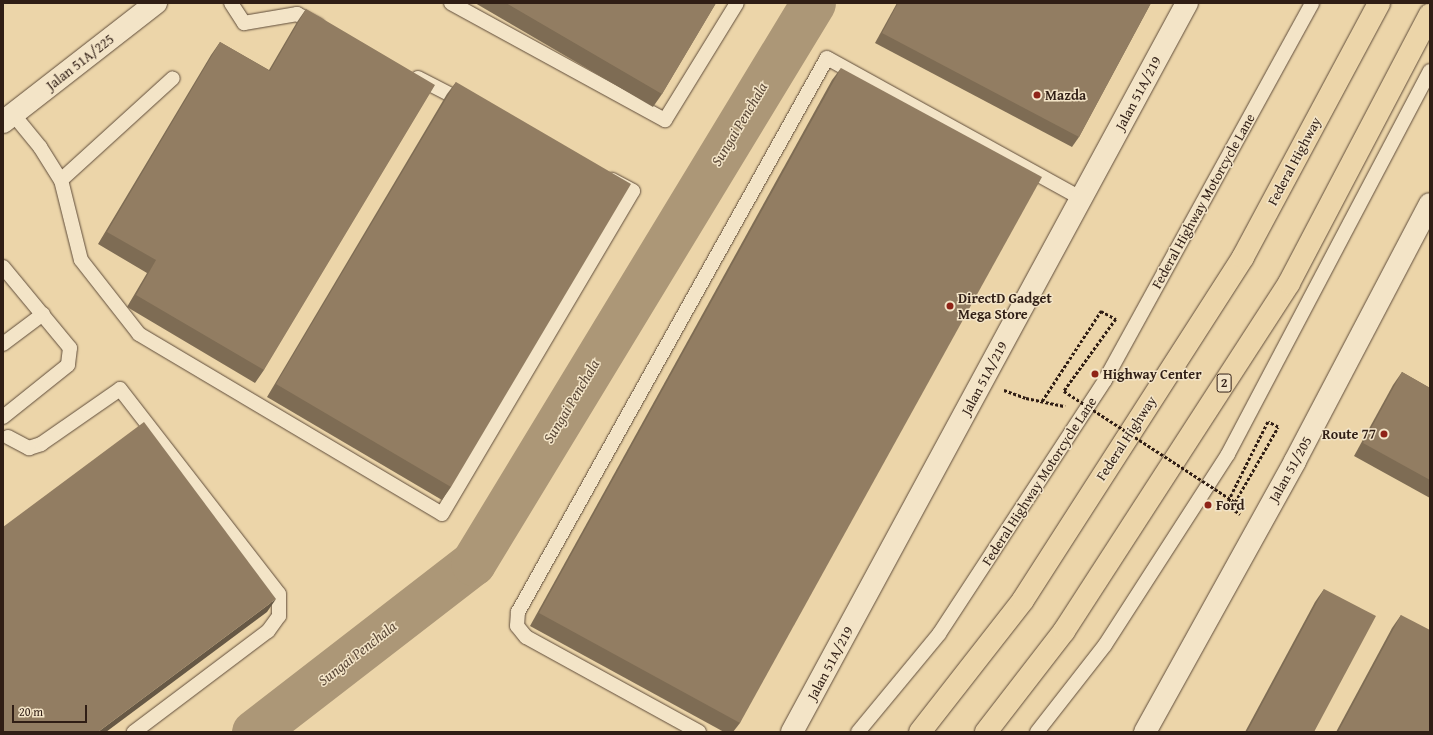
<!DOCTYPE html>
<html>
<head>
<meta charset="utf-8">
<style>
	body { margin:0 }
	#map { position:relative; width:1433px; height:735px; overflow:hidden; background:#ecd5a9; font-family:"Gentium Book Plus",serif }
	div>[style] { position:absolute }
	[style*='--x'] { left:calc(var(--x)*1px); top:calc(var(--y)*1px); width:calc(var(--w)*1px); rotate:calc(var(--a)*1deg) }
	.river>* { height:45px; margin:-22.5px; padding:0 22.5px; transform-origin:22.5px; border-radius:22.5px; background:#ac9777 }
	.path>* { height:2.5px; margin-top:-1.25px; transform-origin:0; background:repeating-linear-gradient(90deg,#301e15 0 3px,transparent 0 5px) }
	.roads { filter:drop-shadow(0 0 1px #5f4c3a) drop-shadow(0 0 1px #5f4c3a) }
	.service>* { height:14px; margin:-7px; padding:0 7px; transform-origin:7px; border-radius:7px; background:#f3e4c7 }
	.minor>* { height:22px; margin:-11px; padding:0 11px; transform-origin:11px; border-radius:11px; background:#f3e4c7 }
	.tertiary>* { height:22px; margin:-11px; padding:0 11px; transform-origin:11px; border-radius:11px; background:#f3e4c7 }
	.trunk>* { height:22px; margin:-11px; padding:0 11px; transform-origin:11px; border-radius:11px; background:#ecd5a9 }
	.path-bridge>* { height:2.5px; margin-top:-1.25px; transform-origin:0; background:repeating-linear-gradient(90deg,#301e15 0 3px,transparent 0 5px) }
	.wall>* { inset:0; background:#7e6c54 }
	.shaded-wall>* { inset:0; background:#665845 }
	.building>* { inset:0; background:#927d62 }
	.dots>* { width:11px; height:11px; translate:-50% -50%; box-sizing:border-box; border:2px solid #f3e4c7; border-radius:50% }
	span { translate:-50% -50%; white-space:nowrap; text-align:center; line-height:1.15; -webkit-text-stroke:3px #f3e4c7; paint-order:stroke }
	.shield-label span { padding:1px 3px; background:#f3e4c7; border:1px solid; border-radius:3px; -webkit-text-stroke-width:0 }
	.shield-label { font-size:13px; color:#301e15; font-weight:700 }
	.street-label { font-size:14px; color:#301e15 }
	.poi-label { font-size:14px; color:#301e15; font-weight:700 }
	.left { translate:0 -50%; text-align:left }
	.right { translate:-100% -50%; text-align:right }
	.water-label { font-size:15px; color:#5b4837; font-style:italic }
	.frame { position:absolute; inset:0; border:4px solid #301e15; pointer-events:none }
	.scale { position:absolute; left:12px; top:705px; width:75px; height:18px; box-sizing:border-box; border:2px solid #301e15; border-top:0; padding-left:5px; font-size:12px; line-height:14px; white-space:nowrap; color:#301e15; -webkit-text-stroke:3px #f3e4c7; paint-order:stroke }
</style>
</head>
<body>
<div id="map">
	<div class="river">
		<i style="--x:254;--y:732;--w:277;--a:-37.7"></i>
		<i style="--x:473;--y:563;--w:655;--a:-58.74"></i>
	</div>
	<div class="path">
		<i style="--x:1004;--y:390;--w:23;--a:20"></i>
		<i style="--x:1026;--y:398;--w:40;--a:12"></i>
		<i style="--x:1232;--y:494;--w:12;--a:114"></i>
		<i style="--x:1227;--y:505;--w:16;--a:35"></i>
	</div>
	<div class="roads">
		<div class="service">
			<i style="--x:231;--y:3;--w:24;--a:57"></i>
			<i style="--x:244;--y:23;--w:54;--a:-9.6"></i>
			<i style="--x:297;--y:14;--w:24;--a:28"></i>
			<i style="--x:451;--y:3;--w:244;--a:28.7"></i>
			<i style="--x:665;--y:120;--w:137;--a:-58.4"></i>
			<i style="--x:418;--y:78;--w:53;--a:27.1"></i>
			<i style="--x:13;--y:114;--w:43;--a:50.7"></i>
			<i style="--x:40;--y:147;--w:39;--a:58"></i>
			<i style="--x:61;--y:180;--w:82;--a:76"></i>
			<i style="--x:81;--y:260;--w:94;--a:51.9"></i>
			<i style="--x:139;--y:334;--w:352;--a:30.7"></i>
			<i style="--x:442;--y:514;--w:375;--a:-59.4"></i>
			<i style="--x:633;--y:191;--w:24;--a:-152"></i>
			<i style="--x:61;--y:180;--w:151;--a:-42.3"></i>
			<i style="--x:3;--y:267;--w:105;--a:50.4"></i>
			<i style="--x:70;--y:348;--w:17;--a:97"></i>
			<i style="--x:68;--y:365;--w:83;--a:141.3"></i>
			<i style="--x:3;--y:344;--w:50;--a:-36.9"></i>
			<i style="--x:8;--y:437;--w:24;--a:28"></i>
			<i style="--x:29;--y:448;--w:13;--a:-18"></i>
			<i style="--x:41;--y:444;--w:96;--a:-34.8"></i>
			<i style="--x:120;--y:389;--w:259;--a:52.2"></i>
			<i style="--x:279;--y:594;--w:22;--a:90"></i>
			<i style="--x:279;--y:616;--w:19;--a:126"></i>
			<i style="--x:268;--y:631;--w:168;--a:143"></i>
			<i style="--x:699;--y:732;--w:197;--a:-151.2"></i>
			<i style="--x:526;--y:637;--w:14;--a:-129"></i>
			<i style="--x:517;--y:626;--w:14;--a:-86"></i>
			<i style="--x:518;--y:612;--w:634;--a:-60.85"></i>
			<i style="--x:827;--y:58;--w:290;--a:28.9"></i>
			<i style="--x:858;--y:732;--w:127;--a:-50.4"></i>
			<i style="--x:939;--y:634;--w:303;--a:-56.8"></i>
			<i style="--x:1105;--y:380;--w:430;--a:-61.2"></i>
			<i style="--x:1037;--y:732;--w:110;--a:-52"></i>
			<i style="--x:1105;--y:645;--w:227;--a:-57.2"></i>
			<i style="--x:1228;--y:454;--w:433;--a:-62.2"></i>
		</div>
		<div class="minor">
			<i style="--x:792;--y:732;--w:829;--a:-61.55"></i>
			<i style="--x:1145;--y:732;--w:310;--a:-61"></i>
			<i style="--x:1295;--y:461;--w:290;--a:-62.3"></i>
		</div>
		<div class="tertiary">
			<i style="--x:3;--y:122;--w:194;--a:-37.9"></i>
		</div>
		<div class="trunk">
			<i style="--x:920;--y:732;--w:167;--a:-52"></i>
			<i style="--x:1023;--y:600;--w:407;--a:-57.3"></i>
			<i style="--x:1243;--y:257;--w:288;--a:-61.8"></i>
			<i style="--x:986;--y:732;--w:128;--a:-52.3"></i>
			<i style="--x:1064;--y:631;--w:414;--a:-57.1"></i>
			<i style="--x:1289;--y:283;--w:303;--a:-62.3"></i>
		</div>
	</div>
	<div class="path-bridge">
		<i style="--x:1042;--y:401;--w:108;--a:-56.8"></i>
		<i style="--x:1101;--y:311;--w:17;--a:28"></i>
		<i style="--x:1116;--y:319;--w:89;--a:125.8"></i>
		<i style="--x:1064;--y:391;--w:204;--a:33"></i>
		<i style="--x:1235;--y:502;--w:86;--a:-60.2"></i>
		<i style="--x:1278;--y:427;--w:11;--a:-153"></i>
		<i style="--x:1268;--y:422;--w:80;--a:116.6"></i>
	</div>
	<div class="wall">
		<i style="clip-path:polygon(475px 3px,716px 3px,662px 94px,653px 107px)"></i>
		<i style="clip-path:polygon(897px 3px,1151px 3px,1079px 137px,1072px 147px,875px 43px)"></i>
		<i style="clip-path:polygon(306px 9px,264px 370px,255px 383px,127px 307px,147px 273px,98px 244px,211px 55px,220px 42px,269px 70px,297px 22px)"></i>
		<i style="clip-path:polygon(841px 68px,740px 723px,733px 732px,724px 732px,530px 626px,832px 80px)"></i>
		<i style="clip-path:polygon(456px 82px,451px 487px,442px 500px,267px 397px,447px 94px)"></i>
		<i style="clip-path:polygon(1402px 372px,1430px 388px,1430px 498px,1354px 456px,1393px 385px)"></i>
		<i style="clip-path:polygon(1324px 589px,1314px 732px,1245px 732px,1315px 602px)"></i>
		<i style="clip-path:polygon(1401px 615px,1430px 732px,1336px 732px,1392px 628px)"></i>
	</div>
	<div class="shaded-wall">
		<i style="clip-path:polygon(276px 599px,267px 612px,106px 732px,98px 732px)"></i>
	</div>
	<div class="building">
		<i style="clip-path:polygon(506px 3px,716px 3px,662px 94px)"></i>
		<i style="clip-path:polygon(898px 3px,1151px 3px,1079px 137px,882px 33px)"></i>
		<i style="clip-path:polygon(306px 9px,435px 85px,264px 370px,136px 295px,156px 260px,107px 232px,220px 42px,270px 71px)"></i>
		<i style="clip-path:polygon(841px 68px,1042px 177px,740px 723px,539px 613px)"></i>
		<i style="clip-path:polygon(456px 82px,631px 184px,451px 487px,276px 384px)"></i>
		<i style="clip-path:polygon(1402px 372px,1430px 388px,1430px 480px,1363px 443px)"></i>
		<i style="clip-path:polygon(144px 422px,276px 599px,98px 732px,3px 732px,3px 527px)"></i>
		<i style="clip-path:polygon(1324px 589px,1376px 616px,1314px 732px,1247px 732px)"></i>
		<i style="clip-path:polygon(1401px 615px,1430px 630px,1430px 732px,1338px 732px)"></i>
	</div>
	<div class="dots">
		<i style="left:1037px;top:95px;background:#8f2418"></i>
		<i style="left:950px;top:306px;background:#8f2418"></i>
		<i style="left:1095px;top:374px;background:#8f2418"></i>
		<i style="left:1384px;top:434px;background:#8f2418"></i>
		<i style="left:1208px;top:505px;background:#8f2418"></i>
	</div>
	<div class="shield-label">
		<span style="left:1224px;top:383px">2</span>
	</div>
	<div class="street-label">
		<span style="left:80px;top:62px;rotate:-38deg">Jalan 51A/225</span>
		<span style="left:1138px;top:93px;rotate:-62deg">Jalan 51A/219</span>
		<span style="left:1294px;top:161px;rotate:-62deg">Federal Highway</span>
		<span style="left:1203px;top:201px;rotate:-61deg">Federal Highway Motorcycle Lane</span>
		<span style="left:984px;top:378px;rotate:-62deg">Jalan 51A/219</span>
		<span style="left:1126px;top:438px;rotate:-57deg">Federal Highway</span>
		<span style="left:1290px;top:469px;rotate:-61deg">Jalan 51/205</span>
		<span style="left:1039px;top:481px;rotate:-57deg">Federal Highway Motorcycle Lane</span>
		<span style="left:830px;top:663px;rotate:-62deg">Jalan 51A/219</span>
	</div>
	<div class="poi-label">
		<span class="left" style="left:1045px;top:95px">Mazda</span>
		<span class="left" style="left:958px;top:306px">DirectD Gadget<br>Mega Store</span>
		<span class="left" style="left:1103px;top:374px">Highway Center</span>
		<span class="right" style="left:1376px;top:434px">Route 77</span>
		<span class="left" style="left:1216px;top:505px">Ford</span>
	</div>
	<div class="water-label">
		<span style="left:739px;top:124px;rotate:-59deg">Sungai Penchala</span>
		<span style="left:571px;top:401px;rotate:-59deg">Sungai Penchala</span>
		<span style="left:357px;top:653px;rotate:-38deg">Sungai Penchala</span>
	</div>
	<div class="frame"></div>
	<div class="scale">20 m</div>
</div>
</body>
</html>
